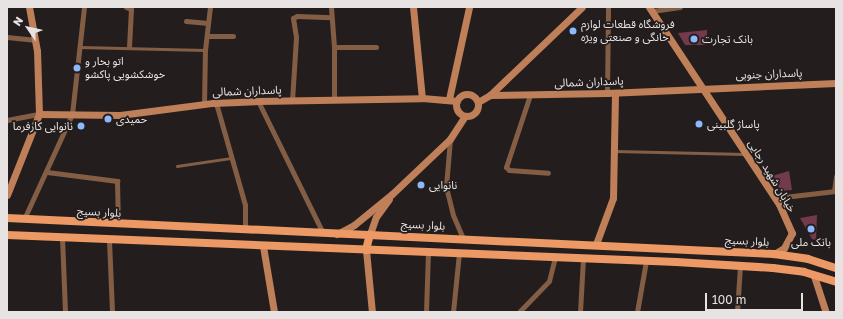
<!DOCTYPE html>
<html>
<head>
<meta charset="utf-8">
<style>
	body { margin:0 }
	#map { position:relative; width:843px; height:319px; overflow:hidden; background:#231e1d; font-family:"Golos Text","Noto Sans Arabic",sans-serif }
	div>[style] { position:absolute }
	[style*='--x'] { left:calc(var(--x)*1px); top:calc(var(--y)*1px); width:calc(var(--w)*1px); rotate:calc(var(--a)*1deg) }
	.building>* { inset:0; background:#723a4c }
	.lane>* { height:2.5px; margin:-1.25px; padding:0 1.25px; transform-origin:1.25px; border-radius:1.25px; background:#845d45 }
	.street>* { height:5px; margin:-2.5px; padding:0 2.5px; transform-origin:2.5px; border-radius:2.5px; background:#845d45 }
	.secondary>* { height:7px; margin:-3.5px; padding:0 3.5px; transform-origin:3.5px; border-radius:3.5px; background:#bf7f58 }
	.secondary>.ring { margin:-3.5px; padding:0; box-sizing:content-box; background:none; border:7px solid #bf7f58; border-radius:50% }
	.primary>* { height:8px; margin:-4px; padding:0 4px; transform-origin:4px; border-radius:4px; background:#ec9966 }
	.dots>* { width:11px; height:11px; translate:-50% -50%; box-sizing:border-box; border:2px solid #231e1d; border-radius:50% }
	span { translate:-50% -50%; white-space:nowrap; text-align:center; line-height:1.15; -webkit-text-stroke:3.5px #231e1d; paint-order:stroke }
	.poi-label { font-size:11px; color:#e6e3e2 }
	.left { translate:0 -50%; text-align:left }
	.right { translate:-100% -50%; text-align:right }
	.street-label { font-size:11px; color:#e6e3e2 }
	.frame { position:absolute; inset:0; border:8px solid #e6e3e2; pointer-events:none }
	.north { position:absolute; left:8px; top:8px; width:40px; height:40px; -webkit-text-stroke:3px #231e1d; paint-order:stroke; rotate:304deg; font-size:11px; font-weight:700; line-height:16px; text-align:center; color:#e6e3e2 }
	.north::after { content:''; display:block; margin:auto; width:14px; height:18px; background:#e6e3e2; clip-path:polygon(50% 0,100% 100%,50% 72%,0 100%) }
	.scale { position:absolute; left:705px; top:293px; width:98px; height:18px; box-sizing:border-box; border:2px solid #e6e3e2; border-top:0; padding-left:5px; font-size:12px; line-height:14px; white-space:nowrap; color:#e6e3e2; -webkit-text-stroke:3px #231e1d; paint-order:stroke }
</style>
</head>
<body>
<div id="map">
	<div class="building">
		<i style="clip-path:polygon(707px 30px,707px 45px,685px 45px,678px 33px)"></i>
		<i style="clip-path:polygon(789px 171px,792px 190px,781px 191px,772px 176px)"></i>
		<i style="clip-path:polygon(817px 215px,816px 240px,812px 239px,800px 218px)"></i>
	</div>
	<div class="lane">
		<i style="--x:80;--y:47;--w:125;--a:1.4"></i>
		<i style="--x:615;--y:151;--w:129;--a:1.3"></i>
		<i style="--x:177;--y:166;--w:55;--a:-8.4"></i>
	</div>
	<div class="street">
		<i style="--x:126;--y:7;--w:5;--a:22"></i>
		<i style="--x:131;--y:9;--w:38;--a:93"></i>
		<i style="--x:331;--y:7;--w:40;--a:85.7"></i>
		<i style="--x:334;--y:47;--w:53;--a:90"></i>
		<i style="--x:652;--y:11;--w:28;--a:-8"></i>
		<i style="--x:186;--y:21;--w:22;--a:5"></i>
		<i style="--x:207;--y:36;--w:26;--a:0"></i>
		<i style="--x:7;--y:37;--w:27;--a:6"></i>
		<i style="--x:334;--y:47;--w:42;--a:0"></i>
		<i style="--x:607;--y:93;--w:86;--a:-89.3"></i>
		<i style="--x:530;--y:95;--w:76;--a:108.4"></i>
		<i style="--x:506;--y:167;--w:4;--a:45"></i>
		<i style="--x:509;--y:170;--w:39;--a:4"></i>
		<i style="--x:258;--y:101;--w:147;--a:63.8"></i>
		<i style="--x:292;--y:101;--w:64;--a:-86.4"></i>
		<i style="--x:296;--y:37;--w:19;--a:-99"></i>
		<i style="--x:293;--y:18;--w:4;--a:-27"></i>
		<i style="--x:297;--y:16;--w:34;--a:2"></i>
		<i style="--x:216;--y:103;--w:106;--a:74.1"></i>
		<i style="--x:245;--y:205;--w:25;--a:90"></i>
		<i style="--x:204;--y:105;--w:55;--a:-89"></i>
		<i style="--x:205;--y:50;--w:43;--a:-83.4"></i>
		<i style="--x:7;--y:120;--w:33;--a:-11"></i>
		<i style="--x:450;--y:139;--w:48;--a:94.8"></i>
		<i style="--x:446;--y:187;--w:29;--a:76"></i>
		<i style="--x:453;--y:215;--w:25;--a:67"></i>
		<i style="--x:47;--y:172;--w:71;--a:7.3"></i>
		<i style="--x:117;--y:181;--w:43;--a:88.7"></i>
		<i style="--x:834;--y:191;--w:15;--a:-82"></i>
		<i style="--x:775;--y:198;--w:61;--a:-6.5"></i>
		<i style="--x:24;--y:219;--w:115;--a:-65.4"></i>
		<i style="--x:72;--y:114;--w:108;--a:-83.6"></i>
		<i style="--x:62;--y:237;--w:75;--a:87.7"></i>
		<i style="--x:109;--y:240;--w:72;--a:87.6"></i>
		<i style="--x:426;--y:312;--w:60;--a:-88.1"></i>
		<i style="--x:453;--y:312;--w:59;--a:-84.2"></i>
		<i style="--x:519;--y:312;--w:43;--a:-45.9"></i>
		<i style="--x:549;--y:281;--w:25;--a:-76"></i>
		<i style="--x:580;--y:312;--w:54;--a:-86.8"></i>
		<i style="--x:637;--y:312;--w:52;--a:-80"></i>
		<i style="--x:737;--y:312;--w:46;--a:-86.3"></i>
	</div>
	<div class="secondary">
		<i style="--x:413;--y:7;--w:91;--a:84.4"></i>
		<i style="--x:649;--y:7;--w:236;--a:56.6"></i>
		<i style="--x:779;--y:204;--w:32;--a:66"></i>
		<i style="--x:792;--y:233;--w:17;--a:118"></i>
		<i style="--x:784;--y:248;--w:12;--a:149"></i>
		<i class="ring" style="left:456px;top:94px;width:15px;height:15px"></i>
		<i style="--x:490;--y:95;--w:127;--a:-43.7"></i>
		<i style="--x:449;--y:99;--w:94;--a:-77.7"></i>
		<i style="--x:478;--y:102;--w:14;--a:-30"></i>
		<i style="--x:490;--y:95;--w:117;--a:-1"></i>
		<i style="--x:607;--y:93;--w:229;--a:-2.5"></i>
		<i style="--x:39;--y:114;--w:81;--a:0.7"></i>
		<i style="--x:120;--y:115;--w:94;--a:-7.4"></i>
		<i style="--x:213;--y:103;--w:45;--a:-2.5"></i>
		<i style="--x:258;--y:101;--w:164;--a:-1"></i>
		<i style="--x:422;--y:98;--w:35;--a:5"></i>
		<i style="--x:7;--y:195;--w:87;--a:-68.4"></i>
		<i style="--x:39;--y:114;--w:63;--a:-91.8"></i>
		<i style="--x:37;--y:51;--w:45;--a:-100.3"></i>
		<i style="--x:337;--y:234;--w:19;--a:-28"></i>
		<i style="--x:354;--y:225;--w:49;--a:-39.2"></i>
		<i style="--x:392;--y:194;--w:80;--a:-43.5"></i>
		<i style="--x:450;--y:139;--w:27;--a:-57"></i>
		<i style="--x:370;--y:234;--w:18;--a:-71"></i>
		<i style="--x:376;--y:217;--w:22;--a:-54"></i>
		<i style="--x:596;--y:244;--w:49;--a:-69.7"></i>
		<i style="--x:613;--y:198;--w:105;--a:-88.9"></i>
		<i style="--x:263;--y:246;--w:67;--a:80.5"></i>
		<i style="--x:366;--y:250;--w:62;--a:84.5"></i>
		<i style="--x:814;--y:276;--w:38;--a:72"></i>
	</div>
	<div class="primary">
		<i style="--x:7;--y:218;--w:768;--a:2.69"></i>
		<i style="--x:774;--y:254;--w:34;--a:8"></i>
		<i style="--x:808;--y:259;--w:29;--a:18"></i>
		<i style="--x:7;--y:235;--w:670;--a:2.31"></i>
		<i style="--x:676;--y:262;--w:97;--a:3.5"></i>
		<i style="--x:773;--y:268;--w:31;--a:7"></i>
		<i style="--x:804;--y:272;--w:34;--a:17"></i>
		<i style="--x:366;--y:250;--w:16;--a:-76"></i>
	</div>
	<div class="dots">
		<i style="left:573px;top:31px;background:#8bb9fc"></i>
		<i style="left:694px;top:39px;background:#8bb9fc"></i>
		<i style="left:77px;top:68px;background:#8bb9fc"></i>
		<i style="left:108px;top:119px;background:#8bb9fc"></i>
		<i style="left:699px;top:124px;background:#8bb9fc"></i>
		<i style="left:81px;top:126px;background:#8bb9fc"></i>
		<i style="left:421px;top:185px;background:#8bb9fc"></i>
		<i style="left:811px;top:229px;background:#8bb9fc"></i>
	</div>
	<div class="poi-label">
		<span class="left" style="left:581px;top:31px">فروشگاه قطعات لوازم<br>خانگی و صنعتی ویژه</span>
		<span class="left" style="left:702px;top:39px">بانک تجارت</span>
		<span class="left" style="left:85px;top:68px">اتو بخار و<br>خوشکشویی پاکشو</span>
		<span class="left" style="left:116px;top:119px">حمیدی</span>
		<span class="left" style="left:707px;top:124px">پاساژ گلبینی</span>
		<span class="right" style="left:73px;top:126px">نانوایی کارفرما</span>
		<span class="left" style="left:429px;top:185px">نانوایی</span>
		<span style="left:811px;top:242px">بانک ملی</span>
	</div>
	<div class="street-label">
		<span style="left:769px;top:74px;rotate:-2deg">پاسداران جنوبی</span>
		<span style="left:589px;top:82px;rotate:-2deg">پاسداران شمالی</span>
		<span style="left:247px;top:91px;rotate:-2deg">پاسداران شمالی</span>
		<span style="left:772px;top:176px;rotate:59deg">خیابان شهید رجایی</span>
		<span style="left:99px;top:212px;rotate:3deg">بلوار بسیج</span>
		<span style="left:423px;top:225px;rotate:3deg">بلوار بسیج</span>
		<span style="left:747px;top:241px;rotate:3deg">بلوار بسیج</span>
	</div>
	<div class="frame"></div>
	<div class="north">N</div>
	<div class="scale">100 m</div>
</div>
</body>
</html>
